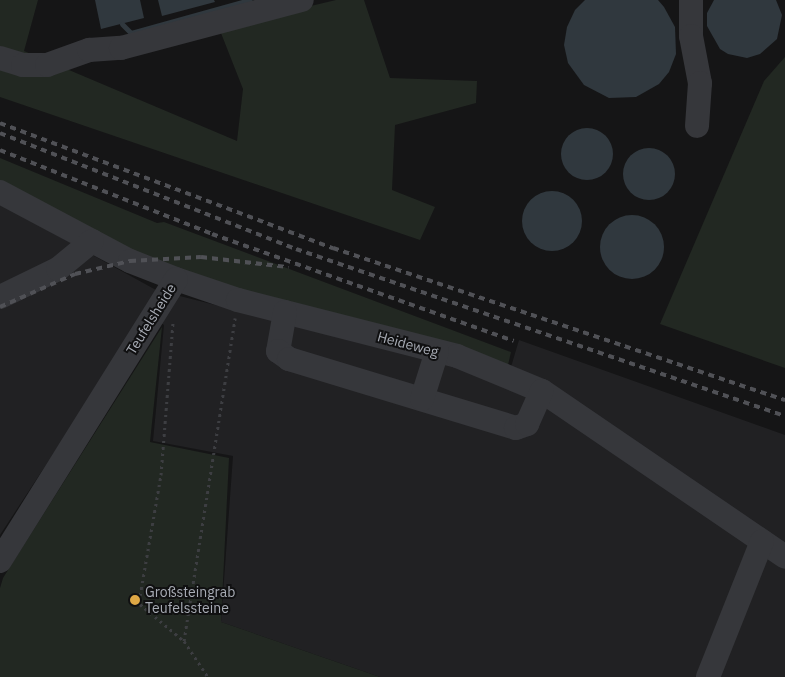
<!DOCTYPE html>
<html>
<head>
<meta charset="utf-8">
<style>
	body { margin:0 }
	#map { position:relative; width:785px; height:677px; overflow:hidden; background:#151516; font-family:"IBM Plex Sans",sans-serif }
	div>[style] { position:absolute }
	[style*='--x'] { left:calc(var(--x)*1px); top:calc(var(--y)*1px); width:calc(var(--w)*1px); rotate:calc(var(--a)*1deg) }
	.built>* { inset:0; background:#212123 }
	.green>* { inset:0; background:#222822 }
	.water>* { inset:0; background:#30383e }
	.round { border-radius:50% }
	.stream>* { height:5px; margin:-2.5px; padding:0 2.5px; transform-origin:2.5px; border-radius:2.5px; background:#30383e }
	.path>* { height:3px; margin-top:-1.5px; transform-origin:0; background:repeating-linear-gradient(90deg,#3d3e42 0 2.5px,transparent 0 6.5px) }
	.minor>* { height:24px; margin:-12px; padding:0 12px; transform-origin:12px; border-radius:12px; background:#36373b }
	.rail>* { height:4px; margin-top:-2px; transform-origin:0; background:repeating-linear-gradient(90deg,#505156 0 6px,transparent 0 11px) }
	.dots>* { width:14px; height:14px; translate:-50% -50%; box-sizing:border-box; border:2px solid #101011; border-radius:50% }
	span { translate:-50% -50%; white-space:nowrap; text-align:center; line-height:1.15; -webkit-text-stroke:4px #101011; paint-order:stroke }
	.street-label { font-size:14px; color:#a8acb5 }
	.poi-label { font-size:14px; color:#a8acb5 }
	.left { translate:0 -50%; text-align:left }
</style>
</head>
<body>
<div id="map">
	<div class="built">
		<i style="clip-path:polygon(0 204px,156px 290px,453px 365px,505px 387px,519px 340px,785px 435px,785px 677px,380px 677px,221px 622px,233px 456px,153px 441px,164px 325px,146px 312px,0 535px)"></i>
	</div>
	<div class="green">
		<i style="clip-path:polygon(0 0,38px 0,24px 51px,237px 141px,243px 89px,219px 28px,336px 0,364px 0,390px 78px,477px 81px,476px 103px,395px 125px,392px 190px,435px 207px,420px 240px,0 97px)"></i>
		<i style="clip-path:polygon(785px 57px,785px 368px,660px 324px,764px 81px)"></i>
		<i style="clip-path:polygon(0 158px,157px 223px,164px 222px,511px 352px,508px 365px,240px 290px,139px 256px,0 181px)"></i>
		<i style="clip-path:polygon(162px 327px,150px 442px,229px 458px,221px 622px,380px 677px,0 677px,0 588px,3px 578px)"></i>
	</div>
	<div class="water">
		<i style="clip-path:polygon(95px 0,140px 0,144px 18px,101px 29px)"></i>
		<i style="clip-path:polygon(158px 0,214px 0,215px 2px,162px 16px)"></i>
		<i style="clip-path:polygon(585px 0,658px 0,664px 7px,675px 27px,676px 54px,669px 72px,659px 84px,636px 97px,609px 98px,584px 85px,568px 63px,564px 45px,567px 27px,575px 10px)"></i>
		<i style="clip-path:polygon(714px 0,776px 0,782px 15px,777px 39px,760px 54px,747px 58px,728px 54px,720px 49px,707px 26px,707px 13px)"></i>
		<i class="round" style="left:561px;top:128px;width:52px;height:52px"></i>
		<i class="round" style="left:623px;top:148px;width:52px;height:52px"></i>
		<i class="round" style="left:522px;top:191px;width:60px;height:60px"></i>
		<i class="round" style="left:600px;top:215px;width:64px;height:64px"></i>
	</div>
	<div class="stream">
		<i style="--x:122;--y:24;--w:13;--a:45"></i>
		<i style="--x:131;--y:33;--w:123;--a:-15.6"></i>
	</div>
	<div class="path">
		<i style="--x:135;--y:600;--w:64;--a:39.9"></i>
		<i style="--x:184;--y:641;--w:327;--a:-81"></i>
		<i style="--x:139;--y:602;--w:129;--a:-80.2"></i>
		<i style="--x:161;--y:475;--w:152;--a:-85.5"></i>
		<i style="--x:184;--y:641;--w:43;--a:56.3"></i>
	</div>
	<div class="minor">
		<i style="--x:691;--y:0;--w:36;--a:90"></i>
		<i style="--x:691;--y:36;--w:48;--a:79.2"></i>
		<i style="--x:700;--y:83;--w:43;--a:94"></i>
		<i style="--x:0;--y:58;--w:24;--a:17"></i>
		<i style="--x:23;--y:65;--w:24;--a:0"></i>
		<i style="--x:47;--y:65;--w:45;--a:-19.7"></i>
		<i style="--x:89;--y:50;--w:32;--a:-4"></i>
		<i style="--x:121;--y:48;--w:187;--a:-14.9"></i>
		<i style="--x:0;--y:192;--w:147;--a:28"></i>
		<i style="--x:130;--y:261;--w:49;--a:21.4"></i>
		<i style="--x:176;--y:279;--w:65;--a:18.7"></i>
		<i style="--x:238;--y:300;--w:226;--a:14.3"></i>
		<i style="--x:457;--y:356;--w:92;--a:22.4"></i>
		<i style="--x:542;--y:391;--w:294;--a:34.3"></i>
		<i style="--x:0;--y:297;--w:64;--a:-25.8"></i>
		<i style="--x:58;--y:269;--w:44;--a:-39.5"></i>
		<i style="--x:285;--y:312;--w:40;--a:100"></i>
		<i style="--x:278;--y:351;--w:14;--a:36"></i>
		<i style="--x:289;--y:359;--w:237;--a:16.9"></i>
		<i style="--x:516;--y:428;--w:12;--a:-20"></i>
		<i style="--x:527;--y:424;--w:36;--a:-66"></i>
		<i style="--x:422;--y:399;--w:50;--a:-72.6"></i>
		<i style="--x:0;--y:561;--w:332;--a:-58"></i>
		<i style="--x:708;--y:677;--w:146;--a:-68.3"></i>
	</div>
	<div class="rail">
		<i style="--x:0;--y:123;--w:356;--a:20.6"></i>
		<i style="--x:333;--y:248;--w:477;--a:18.6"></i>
		<i style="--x:0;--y:133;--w:318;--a:21.4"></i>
		<i style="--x:296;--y:249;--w:517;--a:18.86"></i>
		<i style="--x:0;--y:150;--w:228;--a:21.6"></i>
		<i style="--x:212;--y:234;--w:320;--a:19.5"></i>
		<i style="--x:0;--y:307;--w:82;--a:-23.7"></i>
		<i style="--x:75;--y:274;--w:57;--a:-13.3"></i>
		<i style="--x:130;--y:261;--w:71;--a:-3.2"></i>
		<i style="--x:201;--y:257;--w:88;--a:6.6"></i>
	</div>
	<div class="dots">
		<i style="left:135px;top:600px;background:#dea845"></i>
	</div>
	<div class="street-label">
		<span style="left:151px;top:319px;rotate:-58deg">Teufelsheide</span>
		<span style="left:408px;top:344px;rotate:15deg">Heideweg</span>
	</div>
	<div class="poi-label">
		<span class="left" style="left:145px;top:600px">Großsteingrab<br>Teufelssteine</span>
	</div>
</div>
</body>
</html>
